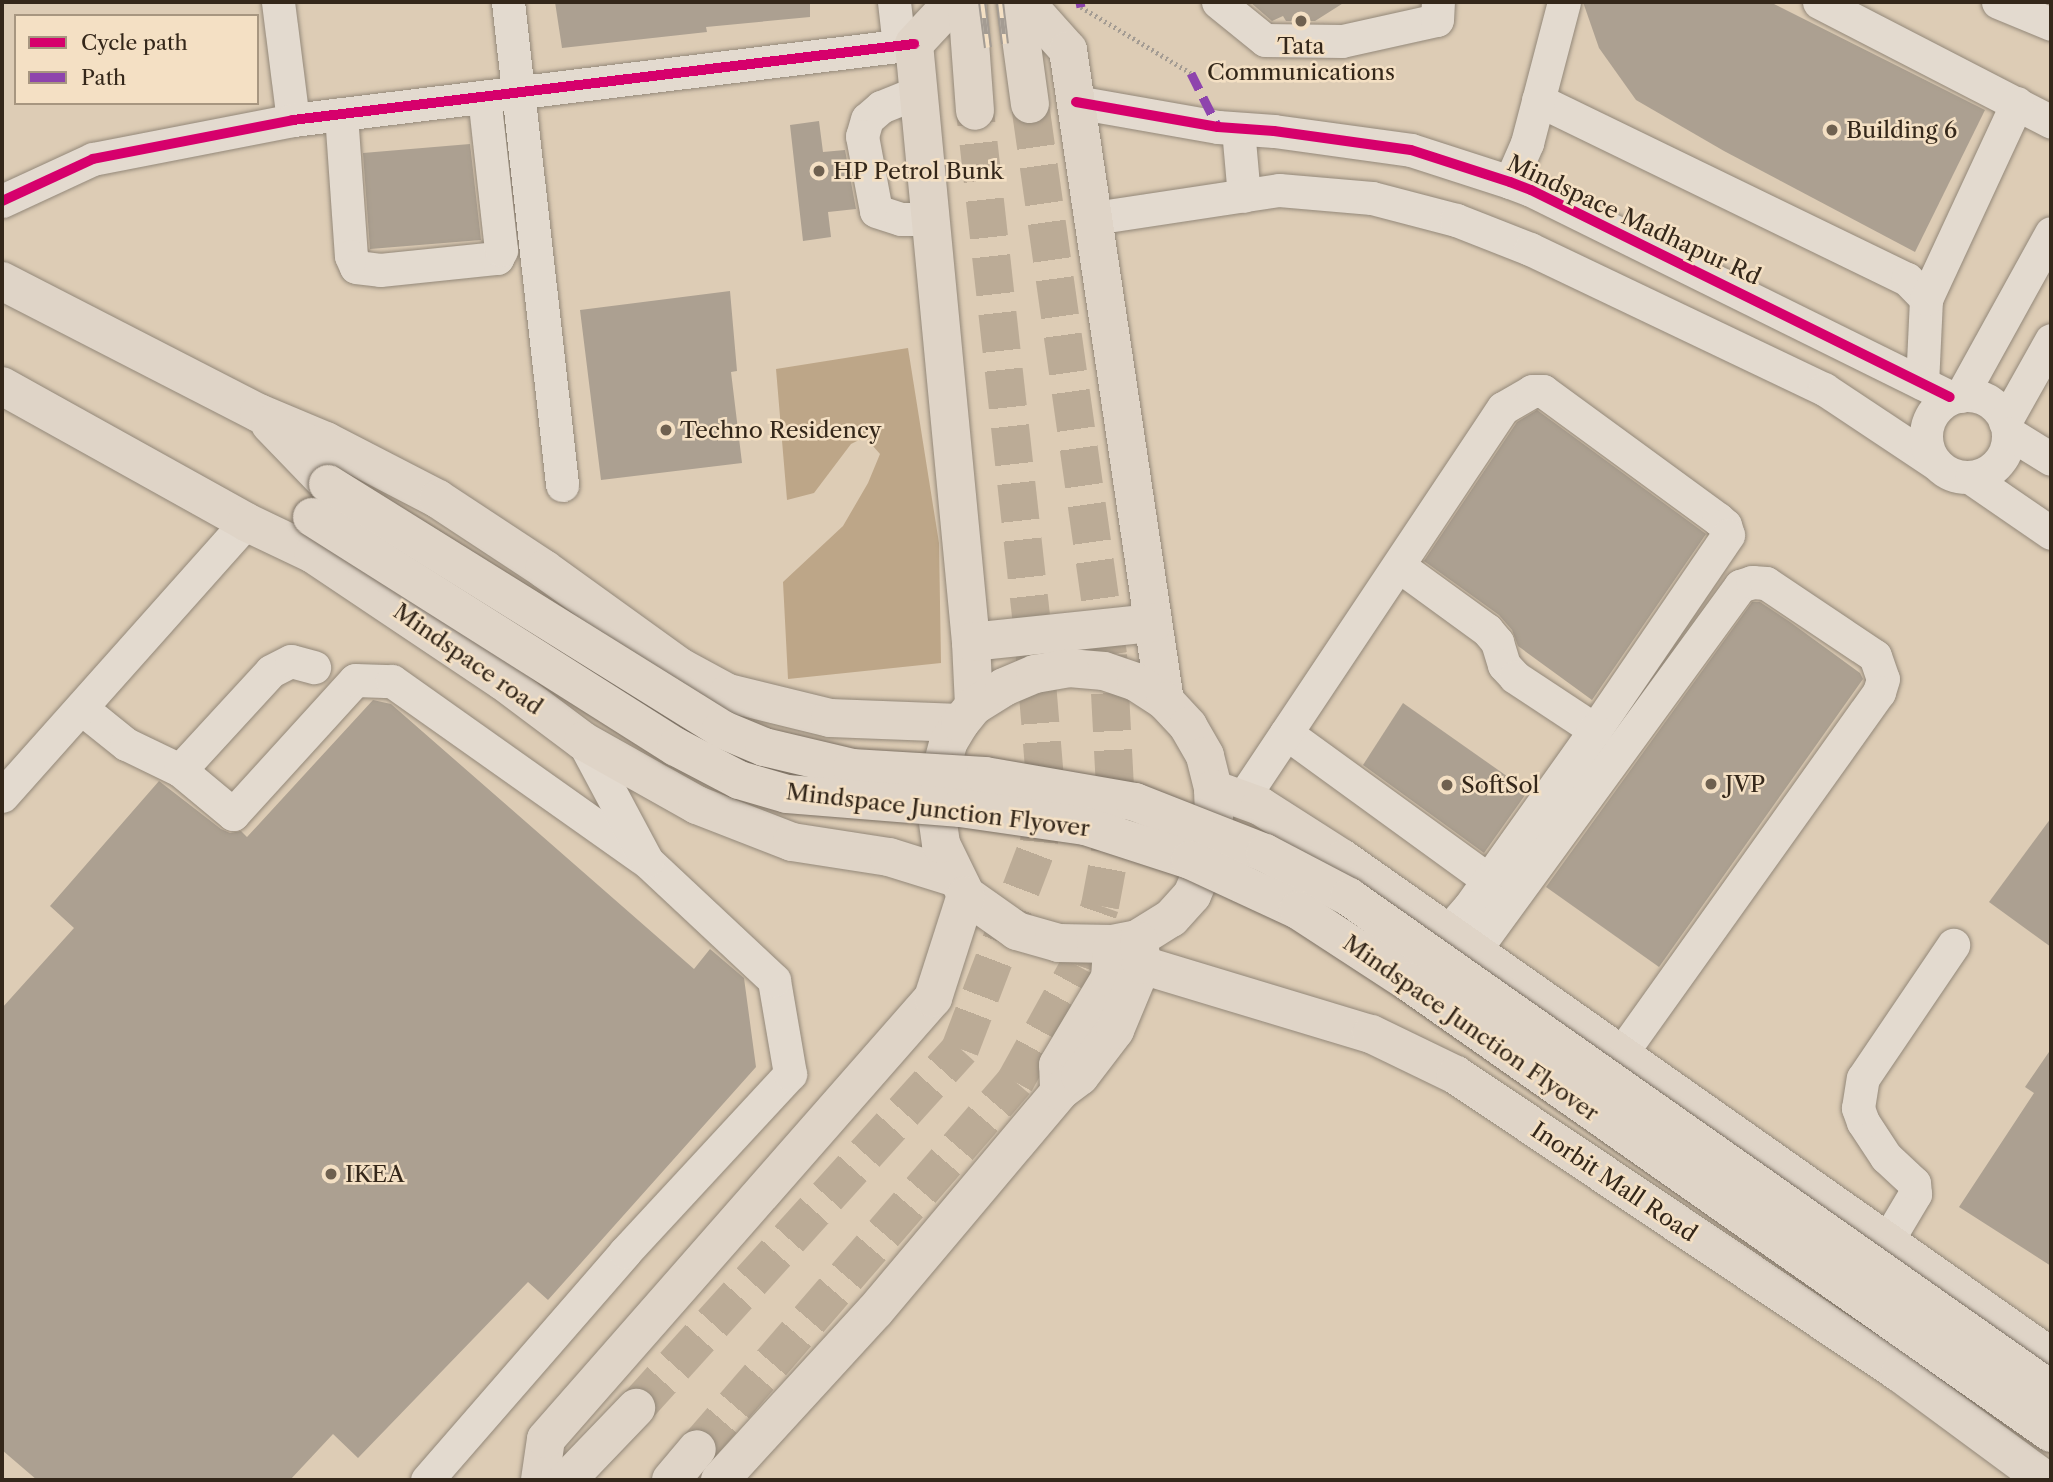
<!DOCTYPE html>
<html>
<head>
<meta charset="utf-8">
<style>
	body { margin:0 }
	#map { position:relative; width:2053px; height:1482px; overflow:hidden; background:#ddccb5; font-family:"Libre Caslon Text",serif }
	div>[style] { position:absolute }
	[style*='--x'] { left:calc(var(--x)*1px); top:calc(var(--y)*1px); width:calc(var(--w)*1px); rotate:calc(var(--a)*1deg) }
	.water>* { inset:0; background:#bda688 }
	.building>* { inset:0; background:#aca091 }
	.major-tunnel>* { height:38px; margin-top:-19px; transform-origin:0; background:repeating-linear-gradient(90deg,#bbab96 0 38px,transparent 0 57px) }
	.path>* { height:4.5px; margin-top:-2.25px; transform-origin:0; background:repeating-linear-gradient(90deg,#a49c93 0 2px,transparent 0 5.5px) }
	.roads { filter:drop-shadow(0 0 2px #938879) drop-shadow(0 0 2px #938879) }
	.minor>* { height:33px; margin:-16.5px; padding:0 16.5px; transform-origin:16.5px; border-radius:16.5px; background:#e3dacf }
	.minor>.ring { margin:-16.5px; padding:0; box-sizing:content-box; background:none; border:33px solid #e3dacf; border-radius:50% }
	.major>* { height:38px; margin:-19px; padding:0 19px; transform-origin:19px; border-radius:19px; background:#dfd4c7 }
	.rail>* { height:8px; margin-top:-4px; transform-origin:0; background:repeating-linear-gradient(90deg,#f4e0c4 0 16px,#a49c93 0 32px); box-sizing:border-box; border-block:2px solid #a49c93 }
	.bridges { filter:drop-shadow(0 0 2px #7c7164) drop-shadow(0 0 2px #7c7164) }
	.major-bridge>* { height:38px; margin:-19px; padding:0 19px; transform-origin:19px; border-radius:19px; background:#dfd4c7 }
	.quiet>* { height:9px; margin-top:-4.5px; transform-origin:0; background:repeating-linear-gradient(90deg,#8e44ad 0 18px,transparent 0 27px) }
	.cycleway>* { height:10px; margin:-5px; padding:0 5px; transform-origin:5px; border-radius:5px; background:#d6006c }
	.dots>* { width:19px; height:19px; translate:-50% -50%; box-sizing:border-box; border:4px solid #f4e0c4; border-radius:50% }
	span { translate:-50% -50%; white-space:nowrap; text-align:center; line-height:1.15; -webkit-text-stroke:5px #f4e0c4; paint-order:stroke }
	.poi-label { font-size:23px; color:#34271a }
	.left { translate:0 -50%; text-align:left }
	.street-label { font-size:23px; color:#34271a }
	.frame { position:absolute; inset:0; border:4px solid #34271a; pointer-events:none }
	.legend { position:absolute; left:14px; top:14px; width:245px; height:91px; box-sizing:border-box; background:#f4e0c4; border:2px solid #a79680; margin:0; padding:9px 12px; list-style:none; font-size:21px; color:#34271a }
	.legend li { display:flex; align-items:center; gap:14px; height:35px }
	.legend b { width:35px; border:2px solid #a79680 }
</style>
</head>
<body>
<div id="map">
	<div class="water">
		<i style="clip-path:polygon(908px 348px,939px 543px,941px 663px,788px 679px,783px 582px,843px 526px,868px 483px,880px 454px,865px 437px,851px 444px,814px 493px,787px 500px,776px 369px)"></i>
	</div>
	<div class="building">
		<i style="clip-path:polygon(555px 2px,810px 2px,810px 17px,706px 27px,707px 32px,562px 48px)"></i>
		<i style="clip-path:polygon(1250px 2px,1345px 2px,1315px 21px,1286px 21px,1283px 16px,1272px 21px)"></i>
		<i style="clip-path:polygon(1583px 2px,1770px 2px,1985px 110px,1915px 252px,1724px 151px,1636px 100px,1599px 48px)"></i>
		<i style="clip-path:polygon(819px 121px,823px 152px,845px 150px,856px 209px,828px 212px,831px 237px,803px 241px,790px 125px)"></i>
		<i style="clip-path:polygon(470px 144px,481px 240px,370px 249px,363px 153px)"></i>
		<i style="clip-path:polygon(730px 291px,737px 371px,731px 372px,742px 463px,601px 480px,580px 310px)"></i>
		<i style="clip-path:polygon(1537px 410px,1706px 534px,1592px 700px,1518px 646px,1512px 630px,1499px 615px,1424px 561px,1517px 422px)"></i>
		<i style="clip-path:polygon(1752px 602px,1760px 602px,1790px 622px,1860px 673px,1863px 679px,1659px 967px,1546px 887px)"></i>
		<i style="clip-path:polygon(373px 700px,391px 704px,694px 969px,710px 949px,744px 978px,756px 1067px,548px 1300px,528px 1282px,358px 1458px,333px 1434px,290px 1480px,37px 1480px,2px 1450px,2px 1008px,74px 928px,50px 906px,159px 781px,221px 829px,230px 833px,241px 831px,247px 837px)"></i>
		<i style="clip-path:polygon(1403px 703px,1528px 791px,1484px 853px,1363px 765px)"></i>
		<i style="clip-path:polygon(2051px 818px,2051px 947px,1989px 902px)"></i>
		<i style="clip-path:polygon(2051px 1049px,2051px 1266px,1959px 1207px,2034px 1093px,2025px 1087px)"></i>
	</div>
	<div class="major-tunnel">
		<i style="--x:636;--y:1408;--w:484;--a:-47.9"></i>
		<i style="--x:960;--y:1049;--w:222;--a:-69.1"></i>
		<i style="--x:1039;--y:842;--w:62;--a:-84.5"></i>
		<i style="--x:1045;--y:780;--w:146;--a:-94.7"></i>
		<i style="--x:1033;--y:634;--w:526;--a:-96.33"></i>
		<i style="--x:697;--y:1449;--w:486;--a:-49.1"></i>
		<i style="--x:1015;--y:1082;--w:132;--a:-61.1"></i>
		<i style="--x:1079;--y:966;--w:64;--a:-70.7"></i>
		<i style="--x:1100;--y:906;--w:55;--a:-79.5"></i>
		<i style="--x:1110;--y:852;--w:64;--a:-85.5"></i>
		<i style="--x:1115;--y:788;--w:133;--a:-93"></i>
		<i style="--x:1108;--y:655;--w:556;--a:-98.06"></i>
	</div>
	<div class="path">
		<i style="--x:1081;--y:7;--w:128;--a:31"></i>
	</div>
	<div class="roads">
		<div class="minor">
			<i style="--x:278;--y:2;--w:119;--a:82.8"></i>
			<i style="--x:508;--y:2;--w:486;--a:83.6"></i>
			<i style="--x:894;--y:2;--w:44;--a:83.5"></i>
			<i style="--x:1218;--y:2;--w:60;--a:39"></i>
			<i style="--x:1265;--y:40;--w:77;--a:0.7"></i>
			<i style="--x:1342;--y:41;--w:97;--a:-12.5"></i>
			<i style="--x:1437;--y:20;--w:18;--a:-87"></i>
			<i style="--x:1819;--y:2;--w:261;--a:27.3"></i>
			<i style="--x:1998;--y:2;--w:57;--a:22.5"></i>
			<i style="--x:918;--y:92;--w:40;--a:158"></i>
			<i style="--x:881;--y:107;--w:18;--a:139"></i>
			<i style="--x:867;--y:119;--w:18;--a:106"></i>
			<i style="--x:862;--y:136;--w:76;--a:79.4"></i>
			<i style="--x:876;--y:211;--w:26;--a:18"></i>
			<i style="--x:901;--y:219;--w:29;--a:0"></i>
			<i style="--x:1538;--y:100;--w:410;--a:25.9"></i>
			<i style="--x:1907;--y:279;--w:28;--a:46"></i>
			<i style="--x:1926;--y:299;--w:84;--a:92.7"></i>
			<i style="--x:1076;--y:102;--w:144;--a:10"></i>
			<i style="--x:1218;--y:127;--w:56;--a:4.1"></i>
			<i style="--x:1274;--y:131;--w:138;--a:7.9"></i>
			<i style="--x:1411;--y:150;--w:104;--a:17.9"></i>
			<i style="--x:1510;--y:182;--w:22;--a:21"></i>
			<i style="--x:1531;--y:190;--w:467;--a:26.3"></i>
			<i style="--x:341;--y:114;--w:142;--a:86"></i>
			<i style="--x:351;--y:256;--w:12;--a:66"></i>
			<i style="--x:356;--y:267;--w:24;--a:7"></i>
			<i style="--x:380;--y:270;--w:118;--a:-5.9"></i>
			<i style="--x:497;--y:258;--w:9;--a:-63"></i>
			<i style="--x:501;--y:250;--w:154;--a:-96.3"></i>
			<i style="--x:1238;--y:129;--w:67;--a:84.9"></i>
			<i style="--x:1510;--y:182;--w:43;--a:-66.4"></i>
			<i style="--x:1527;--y:143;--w:146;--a:-75.3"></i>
			<i style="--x:2;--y:201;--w:100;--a:-24.8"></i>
			<i style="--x:93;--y:159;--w:204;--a:-11"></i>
			<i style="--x:293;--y:120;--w:626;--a:-6.98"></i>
			<i style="--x:1094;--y:218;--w:187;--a:-8.6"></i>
			<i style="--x:1279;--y:190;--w:93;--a:4.9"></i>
			<i style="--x:1372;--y:198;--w:87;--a:14.7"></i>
			<i style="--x:1456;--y:220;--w:79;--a:21.4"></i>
			<i style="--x:1530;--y:249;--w:326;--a:25.5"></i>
			<i style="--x:1824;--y:389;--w:132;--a:33.6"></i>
			<i style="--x:1926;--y:299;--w:216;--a:-65.1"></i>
			<i class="ring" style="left:1926px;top:395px;width:49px;height:49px"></i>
			<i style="--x:1961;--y:396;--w:186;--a:-61.1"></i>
			<i style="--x:2005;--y:422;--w:94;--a:-60.7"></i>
			<i style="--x:2009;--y:433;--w:49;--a:31.8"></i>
			<i style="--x:1971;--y:478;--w:97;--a:34.5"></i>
			<i style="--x:1399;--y:566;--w:109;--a:36"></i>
			<i style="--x:1487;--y:630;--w:16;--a:50"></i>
			<i style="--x:1497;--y:642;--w:24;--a:73"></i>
			<i style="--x:1504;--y:665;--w:16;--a:47"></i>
			<i style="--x:1515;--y:677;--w:96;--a:33.5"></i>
			<i style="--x:81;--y:708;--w:58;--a:38.7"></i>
			<i style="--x:126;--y:744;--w:60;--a:25.7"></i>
			<i style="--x:180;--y:770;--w:134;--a:-47.4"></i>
			<i style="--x:271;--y:671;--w:22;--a:-27"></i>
			<i style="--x:291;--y:661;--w:24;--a:15"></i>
			<i style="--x:1286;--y:733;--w:250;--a:36"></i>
			<i style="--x:180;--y:770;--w:69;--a:39.7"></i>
			<i style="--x:233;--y:814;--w:181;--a:-47.7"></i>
			<i style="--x:355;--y:680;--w:37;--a:2"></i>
			<i style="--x:392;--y:681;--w:306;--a:35.3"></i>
			<i style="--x:2;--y:796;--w:367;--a:-48.3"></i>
			<i style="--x:1242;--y:799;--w:470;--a:-56.3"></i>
			<i style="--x:1503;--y:408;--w:34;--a:-30"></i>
			<i style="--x:1532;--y:391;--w:11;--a:0"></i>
			<i style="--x:1543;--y:391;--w:217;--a:36.2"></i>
			<i style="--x:1718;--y:519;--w:9;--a:41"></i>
			<i style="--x:1725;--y:525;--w:10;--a:73"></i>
			<i style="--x:1728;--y:535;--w:236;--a:124.3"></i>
			<i style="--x:1595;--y:730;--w:217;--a:125.4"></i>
			<i style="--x:1469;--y:907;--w:33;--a:131"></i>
			<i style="--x:1474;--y:951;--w:452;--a:-53.9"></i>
			<i style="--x:1740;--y:586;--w:13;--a:-18"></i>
			<i style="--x:1752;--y:582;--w:14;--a:4"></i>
			<i style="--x:1766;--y:583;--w:131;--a:33.8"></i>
			<i style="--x:1875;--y:656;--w:24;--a:71"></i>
			<i style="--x:1883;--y:679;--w:14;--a:107"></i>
			<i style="--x:1879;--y:692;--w:445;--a:125.5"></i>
			<i style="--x:1887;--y:1241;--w:55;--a:-59.2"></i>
			<i style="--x:1915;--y:1194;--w:11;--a:-95"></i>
			<i style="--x:1914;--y:1183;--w:38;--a:-137"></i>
			<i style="--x:1886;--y:1157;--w:42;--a:-123.3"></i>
			<i style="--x:1863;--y:1122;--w:15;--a:-110"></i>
			<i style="--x:1858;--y:1108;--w:30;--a:-81"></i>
			<i style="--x:1863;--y:1078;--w:161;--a:-55.9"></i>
			<i style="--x:427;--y:1480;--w:302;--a:-49"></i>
			<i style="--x:625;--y:1252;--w:243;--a:-47.2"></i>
			<i style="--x:790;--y:1074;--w:95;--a:-99.7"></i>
			<i style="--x:774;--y:980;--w:174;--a:-136.9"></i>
			<i style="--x:647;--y:861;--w:136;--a:-118.1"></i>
		</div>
		<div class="major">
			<i style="--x:953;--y:2;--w:57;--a:132.9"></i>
			<i style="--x:914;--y:44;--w:601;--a:84.56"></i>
			<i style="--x:971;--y:642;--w:64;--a:87.3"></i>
			<i style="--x:967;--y:2;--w:109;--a:85.8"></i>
			<i style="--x:1016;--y:2;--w:103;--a:82.2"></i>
			<i style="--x:1025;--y:2;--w:64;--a:48.1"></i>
			<i style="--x:1068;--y:50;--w:658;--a:81.53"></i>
			<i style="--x:2;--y:281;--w:289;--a:27.2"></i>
			<i style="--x:259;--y:413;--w:73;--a:22.7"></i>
			<i style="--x:326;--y:441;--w:126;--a:27.4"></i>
			<i style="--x:438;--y:499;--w:127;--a:33.4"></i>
			<i style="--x:544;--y:569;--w:168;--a:35.8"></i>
			<i style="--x:680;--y:667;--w:55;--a:28.4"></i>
			<i style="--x:728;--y:693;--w:105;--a:13.8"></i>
			<i style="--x:830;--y:718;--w:130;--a:2.2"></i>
			<i style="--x:2;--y:386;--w:279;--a:29.1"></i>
			<i style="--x:246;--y:522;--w:74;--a:25.5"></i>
			<i style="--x:313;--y:554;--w:229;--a:33.8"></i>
			<i style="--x:503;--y:681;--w:100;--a:36.9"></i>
			<i style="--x:583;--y:741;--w:131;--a:29.3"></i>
			<i style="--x:697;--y:805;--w:102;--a:21.3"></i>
			<i style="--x:792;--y:842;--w:98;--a:8.8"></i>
			<i style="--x:889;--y:857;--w:70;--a:17.4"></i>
			<i style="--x:270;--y:424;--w:83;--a:46"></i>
			<i style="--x:971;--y:642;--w:183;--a:-6"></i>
			<i style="--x:1069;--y:668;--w:35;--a:5"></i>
			<i style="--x:1104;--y:671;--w:34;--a:19"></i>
			<i style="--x:1136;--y:682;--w:35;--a:33"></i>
			<i style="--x:1165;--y:701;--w:34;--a:47"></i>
			<i style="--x:1188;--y:726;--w:34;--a:60"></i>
			<i style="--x:1205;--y:756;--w:34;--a:76"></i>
			<i style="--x:1213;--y:789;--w:28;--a:88"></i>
			<i style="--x:1214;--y:817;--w:38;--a:97"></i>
			<i style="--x:1209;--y:855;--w:43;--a:113"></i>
			<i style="--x:1192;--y:895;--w:31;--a:132"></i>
			<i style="--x:1171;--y:918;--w:39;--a:148"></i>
			<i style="--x:1138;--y:939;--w:26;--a:169"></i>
			<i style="--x:1112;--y:944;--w:53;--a:-178.9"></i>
			<i style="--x:1059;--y:943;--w:44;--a:-164.1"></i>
			<i style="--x:1017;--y:931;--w:62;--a:-144.8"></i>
			<i style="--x:966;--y:895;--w:57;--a:-116.1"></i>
			<i style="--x:941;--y:844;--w:37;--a:-98"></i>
			<i style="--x:936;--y:807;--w:37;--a:-82"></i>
			<i style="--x:941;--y:770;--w:28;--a:-75"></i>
			<i style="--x:948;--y:743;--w:23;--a:-59"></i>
			<i style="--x:960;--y:723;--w:22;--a:-51"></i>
			<i style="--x:974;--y:706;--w:36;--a:-32"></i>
			<i style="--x:1004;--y:687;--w:34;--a:-23"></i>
			<i style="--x:1035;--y:674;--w:35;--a:-10"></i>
			<i style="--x:1213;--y:789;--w:50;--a:19.9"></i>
			<i style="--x:1260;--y:806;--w:98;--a:32.6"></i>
			<i style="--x:1343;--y:859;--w:866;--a:35.12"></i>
			<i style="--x:1142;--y:965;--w:239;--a:16.8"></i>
			<i style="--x:1371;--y:1034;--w:94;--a:25.8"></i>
			<i style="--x:1456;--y:1075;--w:535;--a:33.87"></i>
			<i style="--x:1900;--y:1373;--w:180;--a:36.4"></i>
			<i style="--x:1059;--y:1089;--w:24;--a:-92"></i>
			<i style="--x:1058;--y:1065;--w:101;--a:-59.1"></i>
			<i style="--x:1110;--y:978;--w:31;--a:-86"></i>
			<i style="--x:540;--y:1480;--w:41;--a:-81.7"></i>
			<i style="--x:546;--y:1439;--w:587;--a:-48.73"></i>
			<i style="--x:933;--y:998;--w:108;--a:-72.2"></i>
			<i style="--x:567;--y:1480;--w:100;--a:-46.2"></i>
			<i style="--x:671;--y:1480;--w:40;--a:-50"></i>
			<i style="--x:720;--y:1480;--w:229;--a:-47.5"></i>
			<i style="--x:875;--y:1311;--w:287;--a:-49.9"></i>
			<i style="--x:1060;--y:1091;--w:25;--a:-37"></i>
			<i style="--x:1080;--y:1076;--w:58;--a:-52.7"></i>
			<i style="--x:1115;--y:1030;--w:70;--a:-67.4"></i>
			<i style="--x:1142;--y:965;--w:24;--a:-97"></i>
		</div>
	</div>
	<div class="rail">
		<i style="--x:982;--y:2;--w:46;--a:82.6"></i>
		<i style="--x:1000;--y:2;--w:42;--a:83.2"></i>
	</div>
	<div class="bridges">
		<div class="major-bridge">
			<i style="--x:328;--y:484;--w:463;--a:31.9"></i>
			<i style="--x:721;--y:729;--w:47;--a:22.7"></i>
			<i style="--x:764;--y:747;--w:90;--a:13.4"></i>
			<i style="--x:852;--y:768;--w:133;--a:3.4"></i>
			<i style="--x:985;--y:776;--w:152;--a:9.8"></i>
			<i style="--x:1135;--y:802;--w:140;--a:21.4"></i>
			<i style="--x:1265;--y:853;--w:95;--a:27.6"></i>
			<i style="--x:1349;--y:897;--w:858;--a:35.08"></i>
			<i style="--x:312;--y:517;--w:431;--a:32.3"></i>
			<i style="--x:676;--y:747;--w:71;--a:27.6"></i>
			<i style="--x:739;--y:780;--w:50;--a:16.3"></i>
			<i style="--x:787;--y:794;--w:174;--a:4.6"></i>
			<i style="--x:960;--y:808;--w:126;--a:8.2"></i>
			<i style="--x:1085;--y:826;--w:110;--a:17.9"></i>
			<i style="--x:1190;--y:860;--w:119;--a:24.8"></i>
			<i style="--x:1298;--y:910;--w:130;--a:33.1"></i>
			<i style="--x:1407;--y:981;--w:787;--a:35.06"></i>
		</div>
	</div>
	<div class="quiet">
		<i style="--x:1080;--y:2;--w:5;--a:79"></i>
		<i style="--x:1191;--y:73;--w:60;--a:63.4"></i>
	</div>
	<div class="cycleway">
		<i style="--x:1076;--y:102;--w:144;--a:10"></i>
		<i style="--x:1218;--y:127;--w:56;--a:4.1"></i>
		<i style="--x:1274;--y:131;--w:138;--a:7.9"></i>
		<i style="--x:1411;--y:150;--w:104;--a:17.9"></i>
		<i style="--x:1510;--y:182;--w:22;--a:21"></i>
		<i style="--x:1531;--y:190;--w:467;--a:26.3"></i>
		<i style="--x:2;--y:201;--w:100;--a:-24.8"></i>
		<i style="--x:93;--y:159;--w:204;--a:-11"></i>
		<i style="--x:293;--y:120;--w:626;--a:-6.98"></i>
	</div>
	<div class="dots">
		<i style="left:1301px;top:21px;background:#6f6150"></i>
		<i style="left:1832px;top:130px;background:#6f6150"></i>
		<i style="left:819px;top:171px;background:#6f6150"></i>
		<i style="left:666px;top:430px;background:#6f6150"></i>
		<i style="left:1711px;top:784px;background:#6f6150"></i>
		<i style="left:1447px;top:785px;background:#6f6150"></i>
		<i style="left:331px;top:1174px;background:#6f6150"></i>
	</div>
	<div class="poi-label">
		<span style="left:1301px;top:59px">Tata<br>Communications</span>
		<span class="left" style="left:1846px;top:130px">Building 6</span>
		<span class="left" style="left:833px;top:171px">HP Petrol Bunk</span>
		<span class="left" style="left:680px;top:430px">Techno Residency</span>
		<span class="left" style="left:1725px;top:784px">JVP</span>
		<span class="left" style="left:1461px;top:785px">SoftSol</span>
		<span class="left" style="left:345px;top:1174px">IKEA</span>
	</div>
	<div class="street-label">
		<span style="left:1634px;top:220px;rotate:25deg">Mindspace Madhapur Rd</span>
		<span style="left:468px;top:659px;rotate:35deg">Mindspace road</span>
		<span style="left:938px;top:810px;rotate:7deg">Mindspace Junction Flyover</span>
		<span style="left:1471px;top:1028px;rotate:35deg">Mindspace Junction Flyover</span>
		<span style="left:1614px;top:1182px;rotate:34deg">Inorbit Mall Road</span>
	</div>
	<div class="frame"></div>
	<ul class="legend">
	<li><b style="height:9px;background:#d6006c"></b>Cycle path</li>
	<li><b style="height:9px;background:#8e44ad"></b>Path</li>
	</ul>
</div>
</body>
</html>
